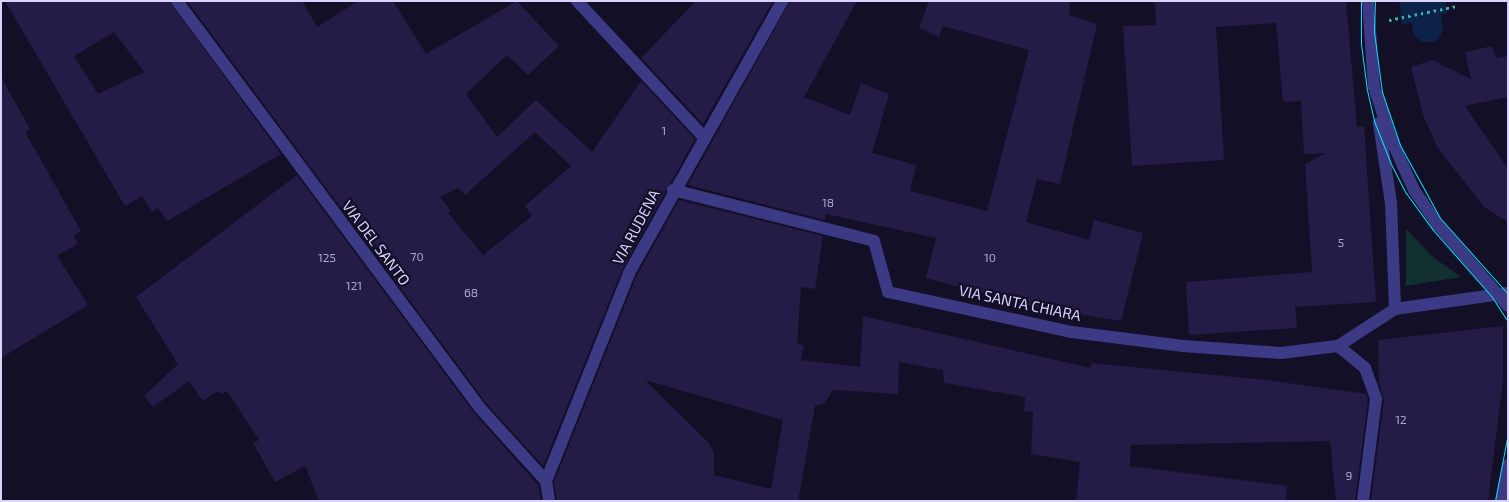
<!DOCTYPE html>
<html>
<head>
<meta charset="utf-8">
<style>
	body { margin:0 }
	#map { position:relative; width:1509px; height:502px; overflow:hidden; background:#130f26; font-family:"Exo 2",sans-serif }
	div>[style] { position:absolute }
	[style*='--x'] { left:calc(var(--x)*1px); top:calc(var(--y)*1px); width:calc(var(--w)*1px); rotate:calc(var(--a)*1deg) }
	.green>* { inset:0; background:#12302f }
	.water>* { inset:0; background:#0c2248 }
	.canal>* { height:30px; margin:-15px; padding:0 15px; transform-origin:15px; border-radius:15px; background:#0c2248 }
	.building>* { inset:0; background:#241b47 }
	.path>* { height:3px; margin-top:-1.5px; transform-origin:0; background:repeating-linear-gradient(90deg,#2fb8b0 0 2.5px,transparent 0 6.5px) }
	.minor>* { height:12px; margin:-6px; padding:0 6px; transform-origin:6px; border-radius:6px; background:#3d3a85 }
	.tram>* { height:1px; margin:-0.5px; padding:0 0.5px; transform-origin:0.5px; border-radius:0.5px; background:#00e5ff }
	span { translate:-50% -50%; white-space:nowrap; text-align:center; line-height:1.15; -webkit-text-stroke:4.5px #130f26; paint-order:stroke }
	.number-label { font-size:12px; color:#aca6d1 }
	.number-label span { -webkit-text-stroke-width:0 }
	.street-label { font-size:15px; color:#d9d4ff }
	.frame { position:absolute; inset:0; border:2px solid #d9d4ff; pointer-events:none }
</style>
</head>
<body>
<div id="map">
	<div class="green">
		<i style="clip-path:polygon(1406px 229px,1434px 258px,1461px 277px,1406px 286px)"></i>
	</div>
	<div class="water">
		<i style="clip-path:polygon(1399px 1px,1446px 1px,1447px 13px,1402px 25px)"></i>
	</div>
	<div class="canal">
		<i style="--x:1423;--y:1;--w:27;--a:80"></i>
	</div>
	<div class="building">
		<i style="clip-path:polygon(evenodd,5px 1px,169px 1px,281px 154px,167px 221px,158px 208px,152px 212px,142px 196px,125px 206px,5px 1px,114px 32px,144px 72px,98px 94px,74px 56px,114px 32px)"></i>
		<i style="clip-path:polygon(evenodd,187px 1px,302px 1px,317px 27px,358px 1px,393px 1px,426px 54px,517px 1px,559px 46px,528px 75px,507px 55px,466px 94px,497px 137px,536px 100px,592px 152px,641px 81px,695px 139px,622px 270px,543px 466px,486px 403px,187px 1px,535px 132px,571px 166px,525px 206px,532px 216px,483px 255px,448px 213px,451px 211px,440px 197px,458px 188px,465px 195px,535px 132px)"></i>
		<i style="clip-path:polygon(696px 1px,773px 1px,703px 124px,641px 58px)"></i>
		<i style="clip-path:polygon(790px 1px,857px 1px,804px 97px,850px 115px,861px 83px,889px 94px,872px 153px,916px 165px,910px 191px,987px 211px,1029px 50px,943px 26px,939px 37px,919px 28px,929px 1px,1070px 1px,1069px 15px,1097px 24px,1060px 184px,1037px 179px,1026px 222px,1089px 240px,1094px 220px,1143px 233px,1121px 321px,1033px 307px,926px 278px,936px 238px,826px 214px,825px 220px,688px 185px)"></i>
		<i style="clip-path:polygon(1346px 1px,1357px 127px,1364px 126px,1376px 302px,1295px 307px,1297px 328px,1189px 335px,1186px 282px,1312px 272px,1305px 164px,1326px 153px,1304px 154px,1301px 101px,1283px 102px,1276px 23px,1216px 27px,1224px 160px,1132px 166px,1123px 26px,1156px 25px,1155px 2px)"></i>
		<i style="clip-path:polygon(1492px 46px,1496px 58px,1508px 56px,1508px 97px,1465px 106px,1508px 169px,1508px 222px,1484px 207px,1438px 148px,1424px 118px,1411px 67px,1432px 60px,1471px 79px,1465px 52px)"></i>
		<i style="clip-path:polygon(1px 77px,30px 129px,25px 132px,81px 231px,74px 236px,78px 244px,57px 256px,88px 305px,1px 358px)"></i>
		<i style="clip-path:polygon(297px 175px,474px 413px,538px 485px,541px 501px,319px 501px,305px 466px,275px 482px,253px 443px,259px 440px,227px 391px,221px 394px,218px 391px,203px 401px,189px 381px,153px 407px,144px 396px,178px 364px,136px 297px)"></i>
		<i style="clip-path:polygon(evenodd,679px 200px,823px 236px,815px 289px,801px 287px,797px 344px,804px 345px,801px 360px,860px 367px,863px 316px,1091px 368px,1091px 363px,1266px 380px,1366px 394px,1368px 400px,1355px 501px,1336px 501px,1330px 441px,1131px 445px,1130px 466px,1287px 486px,1286px 501px,1076px 501px,1080px 462px,1031px 454px,1033px 412px,1024px 411px,1025px 397px,944px 383px,943px 370px,899px 362px,898px 394px,833px 390px,824px 404px,815px 406px,798px 501px,557px 501px,554px 482px,636px 277px,679px 200px,645px 380px,783px 420px,771px 489px,714px 475px,714px 453px,709px 443px,645px 380px)"></i>
		<i style="clip-path:polygon(1503px 326px,1503px 380px,1488px 501px,1371px 501px,1384px 400px,1379px 382px,1378px 340px)"></i>
	</div>
	<div class="path">
		<i style="--x:1389;--y:20;--w:69;--a:-11.6"></i>
	</div>
	<div class="minor">
		<i style="--x:177;--y:1;--w:507;--a:53.33"></i>
		<i style="--x:480;--y:408;--w:98;--a:47.9"></i>
		<i style="--x:546;--y:481;--w:20;--a:81"></i>
		<i style="--x:577;--y:1;--w:185;--a:47"></i>
		<i style="--x:1368;--y:1;--w:86;--a:86"></i>
		<i style="--x:1374;--y:87;--w:57;--a:71.6"></i>
		<i style="--x:1392;--y:141;--w:54;--a:65.8"></i>
		<i style="--x:1414;--y:190;--w:42;--a:55.6"></i>
		<i style="--x:1438;--y:225;--w:107;--a:49.2"></i>
		<i style="--x:1379;--y:123;--w:81;--a:81.5"></i>
		<i style="--x:1391;--y:203;--w:106;--a:87.8"></i>
		<i style="--x:673;--y:190;--w:207;--a:14.2"></i>
		<i style="--x:874;--y:241;--w:53;--a:74.6"></i>
		<i style="--x:888;--y:292;--w:188;--a:12.3"></i>
		<i style="--x:1072;--y:332;--w:112;--a:7.2"></i>
		<i style="--x:1183;--y:346;--w:98;--a:4.1"></i>
		<i style="--x:1281;--y:353;--w:57;--a:-7"></i>
		<i style="--x:1338;--y:346;--w:68;--a:-33"></i>
		<i style="--x:1395;--y:309;--w:114;--a:-8.1"></i>
		<i style="--x:1338;--y:346;--w:35;--a:39"></i>
		<i style="--x:1365;--y:368;--w:33;--a:70"></i>
		<i style="--x:1376;--y:399;--w:103;--a:97.3"></i>
		<i style="--x:546;--y:481;--w:224;--a:-68.2"></i>
		<i style="--x:629;--y:273;--w:312;--a:-60.6"></i>
		<i style="--x:1501;--y:501;--w:37;--a:-79"></i>
	</div>
	<div class="tram">
		<i style="--x:1361;--y:1;--w:43;--a:90"></i>
		<i style="--x:1361;--y:44;--w:46;--a:82.6"></i>
		<i style="--x:1367;--y:90;--w:32;--a:77"></i>
		<i style="--x:1374;--y:121;--w:46;--a:68.4"></i>
		<i style="--x:1391;--y:164;--w:33;--a:63"></i>
		<i style="--x:1406;--y:193;--w:46;--a:53.9"></i>
		<i style="--x:1433;--y:230;--w:89;--a:48.6"></i>
		<i style="--x:1492;--y:297;--w:30;--a:57"></i>
		<i style="--x:1375;--y:1;--w:31;--a:92"></i>
		<i style="--x:1374;--y:32;--w:61;--a:82.4"></i>
		<i style="--x:1382;--y:92;--w:56;--a:71.2"></i>
		<i style="--x:1400;--y:145;--w:83;--a:61.3"></i>
		<i style="--x:1440;--y:218;--w:102;--a:48.2"></i>
		<i style="--x:1495;--y:501;--w:69;--a:-79.2"></i>
	</div>
	<div class="number-label">
		<span style="left:664px;top:131px">1</span>
		<span style="left:828px;top:203px">18</span>
		<span style="left:1341px;top:243px">5</span>
		<span style="left:417px;top:257px">70</span>
		<span style="left:327px;top:258px">125</span>
		<span style="left:990px;top:258px">10</span>
		<span style="left:354px;top:286px">121</span>
		<span style="left:471px;top:293px">68</span>
		<span style="left:1401px;top:420px">12</span>
		<span style="left:1349px;top:476px">9</span>
	</div>
	<div class="street-label">
		<span style="left:636px;top:227px;rotate:-62deg">VIA RUDENA</span>
		<span style="left:376px;top:243px;rotate:53deg">VIA DEL SANTO</span>
		<span style="left:1020px;top:303px;rotate:12deg">VIA SANTA CHIARA</span>
	</div>
	<div class="frame"></div>
</div>
</body>
</html>
